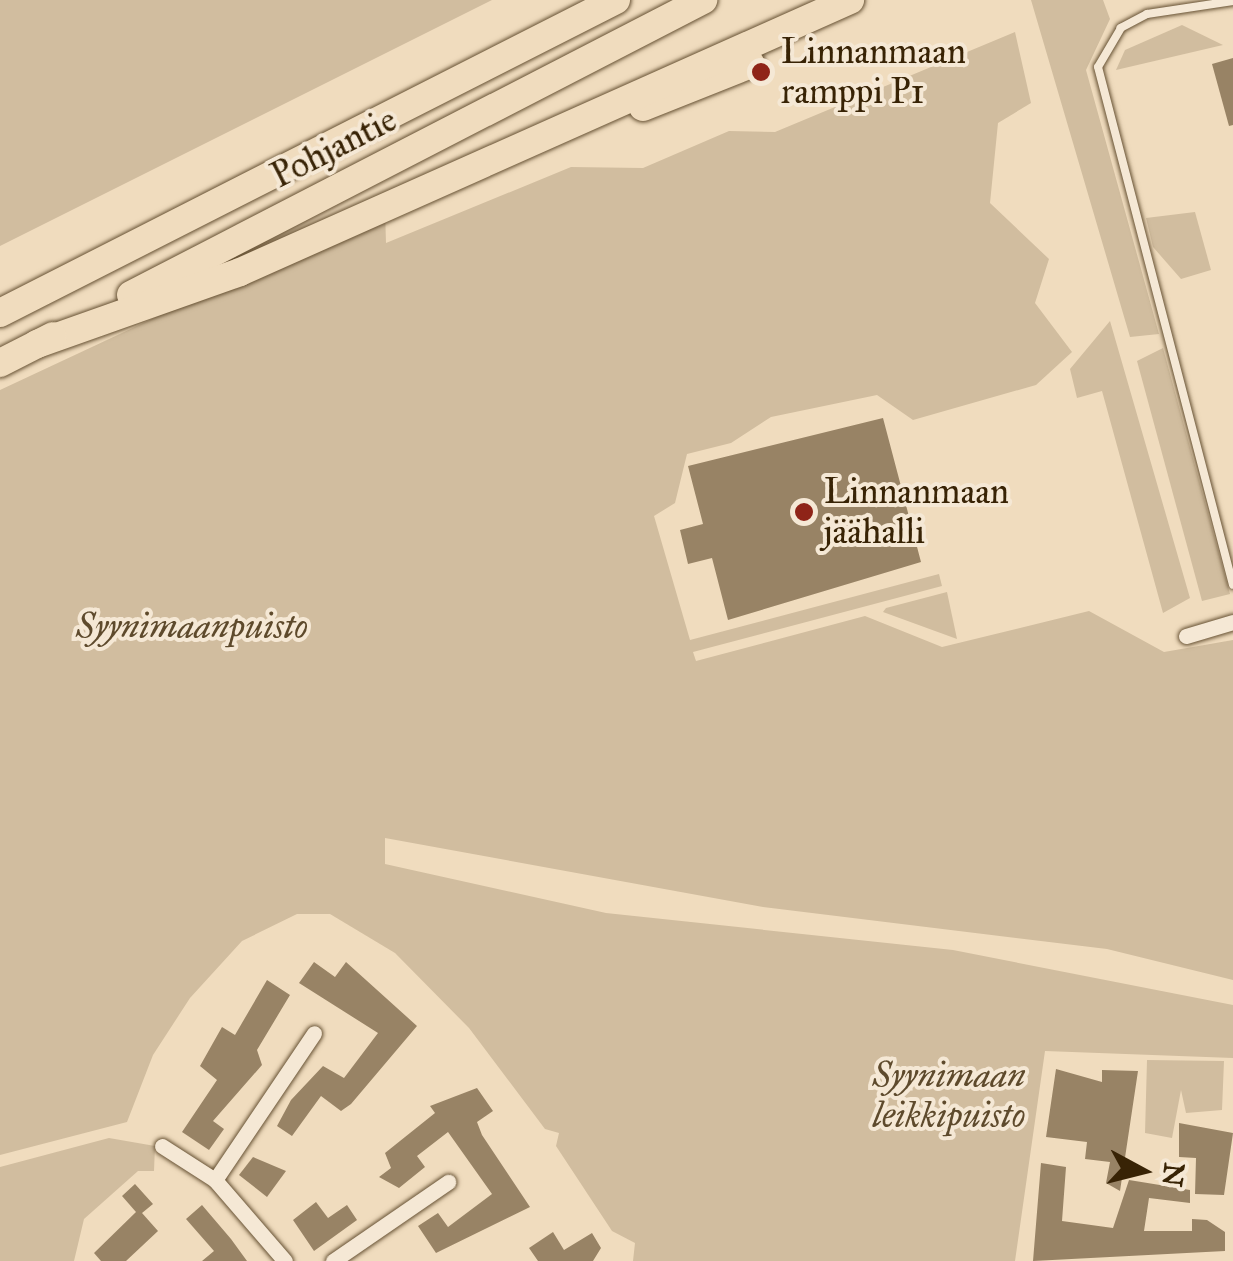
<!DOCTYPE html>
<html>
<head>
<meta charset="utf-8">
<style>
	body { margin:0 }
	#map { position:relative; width:1233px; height:1261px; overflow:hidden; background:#f0dcbe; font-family:"IM FELL Great Primer",serif }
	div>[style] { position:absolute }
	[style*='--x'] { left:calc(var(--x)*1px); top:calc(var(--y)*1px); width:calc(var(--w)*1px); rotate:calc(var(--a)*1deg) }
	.green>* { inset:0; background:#d1bd9f }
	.building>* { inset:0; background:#988365 }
	.roads { filter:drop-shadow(0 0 2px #665133) drop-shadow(0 0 2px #665133) }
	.lane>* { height:8px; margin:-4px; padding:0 4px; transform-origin:4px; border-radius:4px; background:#f5e8d5 }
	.street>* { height:15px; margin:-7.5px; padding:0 7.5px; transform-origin:7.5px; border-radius:7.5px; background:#f5e8d5 }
	.highway>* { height:28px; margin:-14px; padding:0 14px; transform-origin:14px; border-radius:14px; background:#f0dcbe }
	.dots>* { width:28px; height:28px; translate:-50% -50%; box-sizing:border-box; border:5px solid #f5e8d5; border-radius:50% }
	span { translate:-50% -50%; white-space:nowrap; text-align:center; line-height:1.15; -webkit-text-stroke:8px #f5e8d5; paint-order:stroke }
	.poi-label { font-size:35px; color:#382305 }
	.left { translate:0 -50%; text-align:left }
	.street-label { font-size:35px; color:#382305 }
	.park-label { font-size:35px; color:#5e4a2c; font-style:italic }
	.north { position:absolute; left:1093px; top:1121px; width:100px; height:100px; -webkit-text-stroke:8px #f5e8d5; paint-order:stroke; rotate:97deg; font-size:28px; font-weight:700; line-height:40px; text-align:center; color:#382305 }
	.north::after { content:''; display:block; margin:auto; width:35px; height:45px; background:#382305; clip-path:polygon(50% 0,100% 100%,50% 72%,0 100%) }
</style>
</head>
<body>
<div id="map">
	<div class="green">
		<i style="clip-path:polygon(0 0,492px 0,0 246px)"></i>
		<i style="clip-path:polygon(1031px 0,1103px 0,1110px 19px,1086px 70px,1159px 334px,1130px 337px)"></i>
		<i style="clip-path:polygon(1182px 25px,1223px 45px,1116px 70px,1125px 50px)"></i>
		<i style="clip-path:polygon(1015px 32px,1031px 103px,998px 123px,990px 203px,1049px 259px,1035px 303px,1072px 352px,1036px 385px,913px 420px,877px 395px,771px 417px,731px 443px,687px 454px,675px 503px,654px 516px,690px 640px,939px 574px,942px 586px,693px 652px,696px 661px,865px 616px,942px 647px,1089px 611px,1164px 652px,1233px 640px,1233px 980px,1107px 949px,763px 907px,385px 838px,385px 864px,606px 913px,953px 950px,1233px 1005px,1233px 1058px,1045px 1051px,1015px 1261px,633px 1261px,635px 1243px,612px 1231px,556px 1146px,559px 1133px,545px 1129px,469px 1028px,395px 953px,330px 914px,297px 914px,242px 941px,190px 998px,153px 1055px,127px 1122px,0 1155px,0 390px,385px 210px,386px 243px,571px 167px,643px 168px,729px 131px,775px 132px)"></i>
		<i style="clip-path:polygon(1195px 212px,1211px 270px,1181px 279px,1153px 247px,1146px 218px)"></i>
		<i style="clip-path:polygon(1110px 321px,1190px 598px,1163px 613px,1102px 391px,1077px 398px,1070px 369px)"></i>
		<i style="clip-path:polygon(1163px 348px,1230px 594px,1202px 601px,1137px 361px)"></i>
		<i style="clip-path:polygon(947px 592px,957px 639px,883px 612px,886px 608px)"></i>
		<i style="clip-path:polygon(1147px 1060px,1224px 1061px,1222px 1110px,1186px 1113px,1181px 1090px,1172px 1138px,1145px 1133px)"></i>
		<i style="clip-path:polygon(109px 1138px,155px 1146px,154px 1171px,138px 1171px,84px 1219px,74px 1261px,0 1261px,0 1167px)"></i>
	</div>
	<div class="building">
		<i style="clip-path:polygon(1233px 58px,1233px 125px,1229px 126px,1212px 64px)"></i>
		<i style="clip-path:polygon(883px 418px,921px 562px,728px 620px,712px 558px,688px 564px,680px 530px,703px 524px,688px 466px)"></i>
		<i style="clip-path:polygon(314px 962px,335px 977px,346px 962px,417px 1026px,351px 1104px,341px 1111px,321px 1096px,292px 1136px,277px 1126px,291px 1100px,323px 1066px,344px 1078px,378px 1033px,299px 983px)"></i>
		<i style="clip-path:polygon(267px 980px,290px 995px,257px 1050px,262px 1065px,213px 1121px,224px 1129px,209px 1150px,182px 1132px,217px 1080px,200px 1066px,222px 1027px,235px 1035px)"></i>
		<i style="clip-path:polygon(1056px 1069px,1102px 1082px,1102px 1070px,1138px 1071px,1120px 1191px,1106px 1183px,1110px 1162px,1085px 1159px,1087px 1142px,1046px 1137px)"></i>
		<i style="clip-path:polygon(477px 1088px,493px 1111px,477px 1122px,482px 1135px,530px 1207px,436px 1253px,418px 1226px,438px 1213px,448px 1227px,492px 1194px,448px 1132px,417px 1156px,425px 1167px,399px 1188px,379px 1177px,391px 1168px,385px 1153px,435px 1113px,430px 1106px)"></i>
		<i style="clip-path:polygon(1179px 1123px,1233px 1133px,1224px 1195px,1195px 1194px,1196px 1158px,1179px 1157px)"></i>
		<i style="clip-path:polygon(253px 1157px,286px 1171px,267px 1197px,239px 1175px)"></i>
		<i style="clip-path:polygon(1041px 1163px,1066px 1167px,1062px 1221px,1113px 1228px,1129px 1180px,1166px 1186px,1190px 1190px,1190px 1203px,1149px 1198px,1144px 1231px,1192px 1231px,1192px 1219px,1207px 1220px,1225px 1232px,1225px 1251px,1033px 1261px)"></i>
		<i style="clip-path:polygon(135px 1184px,153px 1204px,142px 1213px,158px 1231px,126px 1261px,101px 1261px,94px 1253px,136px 1212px,122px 1196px)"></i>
		<i style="clip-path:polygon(316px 1202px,328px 1218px,347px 1205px,357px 1220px,314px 1251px,293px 1220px)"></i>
		<i style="clip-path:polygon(202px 1205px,231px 1239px,247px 1261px,202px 1261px,214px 1251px,186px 1219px)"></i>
		<i style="clip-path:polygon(553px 1232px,564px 1250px,592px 1233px,601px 1248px,593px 1261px,538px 1261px,529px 1248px)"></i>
	</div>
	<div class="roads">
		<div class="lane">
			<i style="--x:1233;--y:1;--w:87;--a:171.4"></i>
			<i style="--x:1147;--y:14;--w:30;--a:152"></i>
			<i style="--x:1121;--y:28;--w:45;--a:120.5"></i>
			<i style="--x:1098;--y:67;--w:535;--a:75.39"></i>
		</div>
		<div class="street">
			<i style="--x:1186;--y:636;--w:49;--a:-16.6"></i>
			<i style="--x:162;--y:1146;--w:63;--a:32.7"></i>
			<i style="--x:215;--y:1180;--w:107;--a:49.2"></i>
			<i style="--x:215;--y:1180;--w:177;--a:-56"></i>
			<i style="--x:333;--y:1261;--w:140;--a:-34.5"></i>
		</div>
		<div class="highway">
			<i style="--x:643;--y:107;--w:116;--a:-21.7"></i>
			<i style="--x:131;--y:295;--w:644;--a:-27.28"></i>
			<i style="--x:0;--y:313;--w:691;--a:-26.94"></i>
			<i style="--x:37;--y:344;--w:215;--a:-19.5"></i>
			<i style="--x:240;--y:272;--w:668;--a:-24.03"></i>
			<i style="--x:0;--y:363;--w:59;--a:-27"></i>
		</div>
	</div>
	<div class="dots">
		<i style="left:761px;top:72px;background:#8f2418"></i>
		<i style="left:804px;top:512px;background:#8f2418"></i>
	</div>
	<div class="poi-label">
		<span class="left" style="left:781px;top:72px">Linnanmaan<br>ramppi P1</span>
		<span class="left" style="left:824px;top:512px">Linnanmaan<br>jäähalli</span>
	</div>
	<div class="street-label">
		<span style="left:334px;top:148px;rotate:-27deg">Pohjantie</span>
	</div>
	<div class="park-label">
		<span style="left:192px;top:627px">Syynimaanpuisto</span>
		<span style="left:949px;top:1096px">Syynimaan<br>leikkipuisto</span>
	</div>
	<div class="north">N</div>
</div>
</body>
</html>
